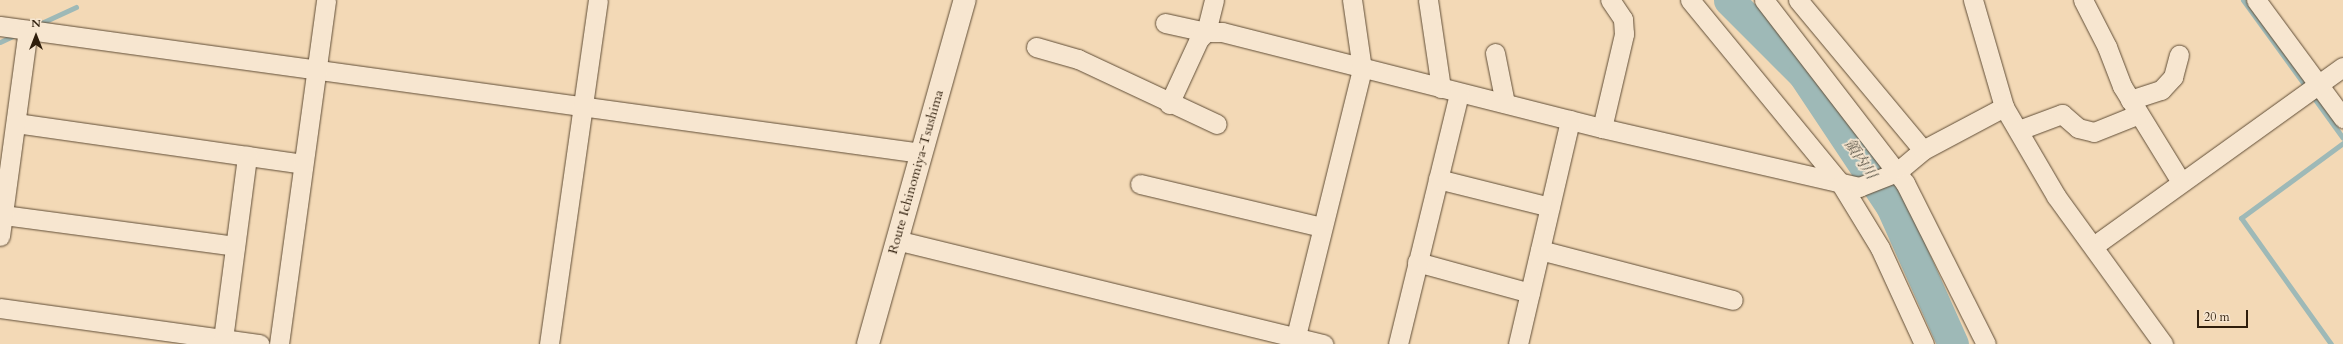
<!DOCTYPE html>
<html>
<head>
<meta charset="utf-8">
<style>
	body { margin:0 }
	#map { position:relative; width:2343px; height:344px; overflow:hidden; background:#f3d9b6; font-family:Cardo,"Noto Serif JP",serif }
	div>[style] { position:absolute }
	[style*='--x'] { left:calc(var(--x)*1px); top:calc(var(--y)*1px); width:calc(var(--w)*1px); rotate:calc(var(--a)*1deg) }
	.stream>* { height:5px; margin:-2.5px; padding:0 2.5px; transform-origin:2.5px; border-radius:2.5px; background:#9eb9b7 }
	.river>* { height:31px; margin:-15.5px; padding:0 15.5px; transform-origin:15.5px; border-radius:15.5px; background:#9eb9b7 }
	.roads { filter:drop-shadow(0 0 1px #604d36) drop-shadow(0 0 1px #604d36) }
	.minor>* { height:19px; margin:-9.5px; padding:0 9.5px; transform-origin:9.5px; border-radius:9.5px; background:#f7e6d0 }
	.secondary>* { height:22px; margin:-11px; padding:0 11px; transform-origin:11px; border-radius:11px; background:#f7e6d0 }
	span { translate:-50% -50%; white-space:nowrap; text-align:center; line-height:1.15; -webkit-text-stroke:3.5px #f7e6d0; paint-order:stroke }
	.street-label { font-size:14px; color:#2f1e0c }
	.water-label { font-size:15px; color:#504c3f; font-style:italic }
	.north { position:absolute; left:16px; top:16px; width:40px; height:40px; -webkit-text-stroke:3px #f7e6d0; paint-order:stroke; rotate:0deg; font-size:11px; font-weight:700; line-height:16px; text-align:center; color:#2f1e0c }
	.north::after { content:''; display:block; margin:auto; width:14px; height:18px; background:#2f1e0c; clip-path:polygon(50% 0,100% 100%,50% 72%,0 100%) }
	.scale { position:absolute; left:2197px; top:310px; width:51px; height:18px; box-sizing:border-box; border:2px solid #2f1e0c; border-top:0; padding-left:5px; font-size:12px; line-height:14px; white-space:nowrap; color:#2f1e0c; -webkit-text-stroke:3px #f7e6d0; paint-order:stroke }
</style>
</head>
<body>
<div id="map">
	<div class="stream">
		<i style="--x:2243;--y:0;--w:109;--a:54"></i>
		<i style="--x:37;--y:25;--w:43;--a:-24.8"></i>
		<i style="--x:0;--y:42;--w:17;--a:-25"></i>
		<i style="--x:2314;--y:98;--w:49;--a:54.1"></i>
		<i style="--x:2331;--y:344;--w:155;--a:-125.5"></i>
		<i style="--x:2241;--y:218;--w:127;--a:-36.3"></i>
	</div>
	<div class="river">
		<i style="--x:1729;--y:0;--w:105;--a:45"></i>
		<i style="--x:1803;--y:74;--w:159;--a:56.3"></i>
		<i style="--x:1891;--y:206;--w:151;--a:65.8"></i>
	</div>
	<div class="roads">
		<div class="minor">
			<i style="--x:1214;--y:0;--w:33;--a:104"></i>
			<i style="--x:1206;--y:32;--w:16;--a:0"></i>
			<i style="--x:1222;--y:32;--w:392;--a:14.2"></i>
			<i style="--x:1602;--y:128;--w:264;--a:12.9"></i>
			<i style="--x:1859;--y:187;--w:41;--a:-21.5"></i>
			<i style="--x:1897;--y:172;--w:34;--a:-40"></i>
			<i style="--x:1923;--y:150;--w:92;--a:-28"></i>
			<i style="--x:1428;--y:0;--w:89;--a:81.6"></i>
			<i style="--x:1690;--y:0;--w:238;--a:50.6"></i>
			<i style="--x:1841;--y:184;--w:75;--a:58.6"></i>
			<i style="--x:1880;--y:248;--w:106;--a:65.4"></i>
			<i style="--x:1764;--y:0;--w:231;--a:52.4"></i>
			<i style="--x:1905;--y:183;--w:180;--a:63.3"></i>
			<i style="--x:1798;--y:0;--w:195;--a:50.2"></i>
			<i style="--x:1973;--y:0;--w:111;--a:73.8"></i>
			<i style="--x:2004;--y:107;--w:103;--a:59.7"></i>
			<i style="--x:2056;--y:196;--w:183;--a:54.1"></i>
			<i style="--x:2083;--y:0;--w:53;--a:62.9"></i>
			<i style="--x:2107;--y:47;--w:42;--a:69"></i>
			<i style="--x:2122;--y:86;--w:113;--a:58.4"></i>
			<i style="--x:2256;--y:0;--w:147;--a:53.6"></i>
			<i style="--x:1165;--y:23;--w:42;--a:12.4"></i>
			<i style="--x:0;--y:26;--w:930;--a:7.85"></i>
			<i style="--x:1036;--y:47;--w:44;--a:15.9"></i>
			<i style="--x:1078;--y:59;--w:153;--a:25.1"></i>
			<i style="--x:1495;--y:53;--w:51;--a:78.7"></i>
			<i style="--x:2130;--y:100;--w:33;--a:-18"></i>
			<i style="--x:2161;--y:90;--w:18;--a:-47"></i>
			<i style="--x:2173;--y:77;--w:23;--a:-75"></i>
			<i style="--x:1169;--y:104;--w:72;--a:-65.2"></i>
			<i style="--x:1199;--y:39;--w:10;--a:-45"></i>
			<i style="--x:16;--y:123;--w:290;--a:8.1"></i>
			<i style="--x:1602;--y:128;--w:97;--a:-76.8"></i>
			<i style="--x:1624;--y:34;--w:15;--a:-94"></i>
			<i style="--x:1623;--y:19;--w:23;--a:-124"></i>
			<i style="--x:2019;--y:130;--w:46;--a:-20.4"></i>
			<i style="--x:2062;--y:114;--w:21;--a:41"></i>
			<i style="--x:2078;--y:128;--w:16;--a:14"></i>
			<i style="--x:2094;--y:132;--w:48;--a:-21.8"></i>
			<i style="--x:1438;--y:179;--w:115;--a:14"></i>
			<i style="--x:1140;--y:184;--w:187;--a:13.3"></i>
			<i style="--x:3;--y:215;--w:234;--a:7.6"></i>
			<i style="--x:0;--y:236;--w:208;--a:-82.3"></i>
			<i style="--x:896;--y:240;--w:440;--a:13.7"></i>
			<i style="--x:2095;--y:245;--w:305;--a:-35.7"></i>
			<i style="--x:1540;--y:250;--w:199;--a:14.5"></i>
			<i style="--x:1417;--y:262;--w:117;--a:15.3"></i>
			<i style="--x:0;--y:308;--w:262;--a:7.9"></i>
			<i style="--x:223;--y:339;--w:185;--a:-82.5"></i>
			<i style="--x:279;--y:344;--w:347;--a:-82.2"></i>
			<i style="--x:549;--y:344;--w:347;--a:-81.9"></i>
			<i style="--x:1294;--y:344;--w:283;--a:-76.1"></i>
			<i style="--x:1362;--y:69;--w:70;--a:-98.2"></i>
			<i style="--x:1398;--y:344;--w:258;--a:-76.3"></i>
			<i style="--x:1518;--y:344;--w:230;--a:-76.9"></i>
		</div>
		<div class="secondary">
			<i style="--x:868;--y:344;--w:357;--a:-74.3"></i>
		</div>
	</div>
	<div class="street-label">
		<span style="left:916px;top:172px;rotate:-74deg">Route Ichinomiya-Tsushima</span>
	</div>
	<div class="water-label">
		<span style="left:1860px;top:159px;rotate:56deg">領内川</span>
	</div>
	<div class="north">N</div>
	<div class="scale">20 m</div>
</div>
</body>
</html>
